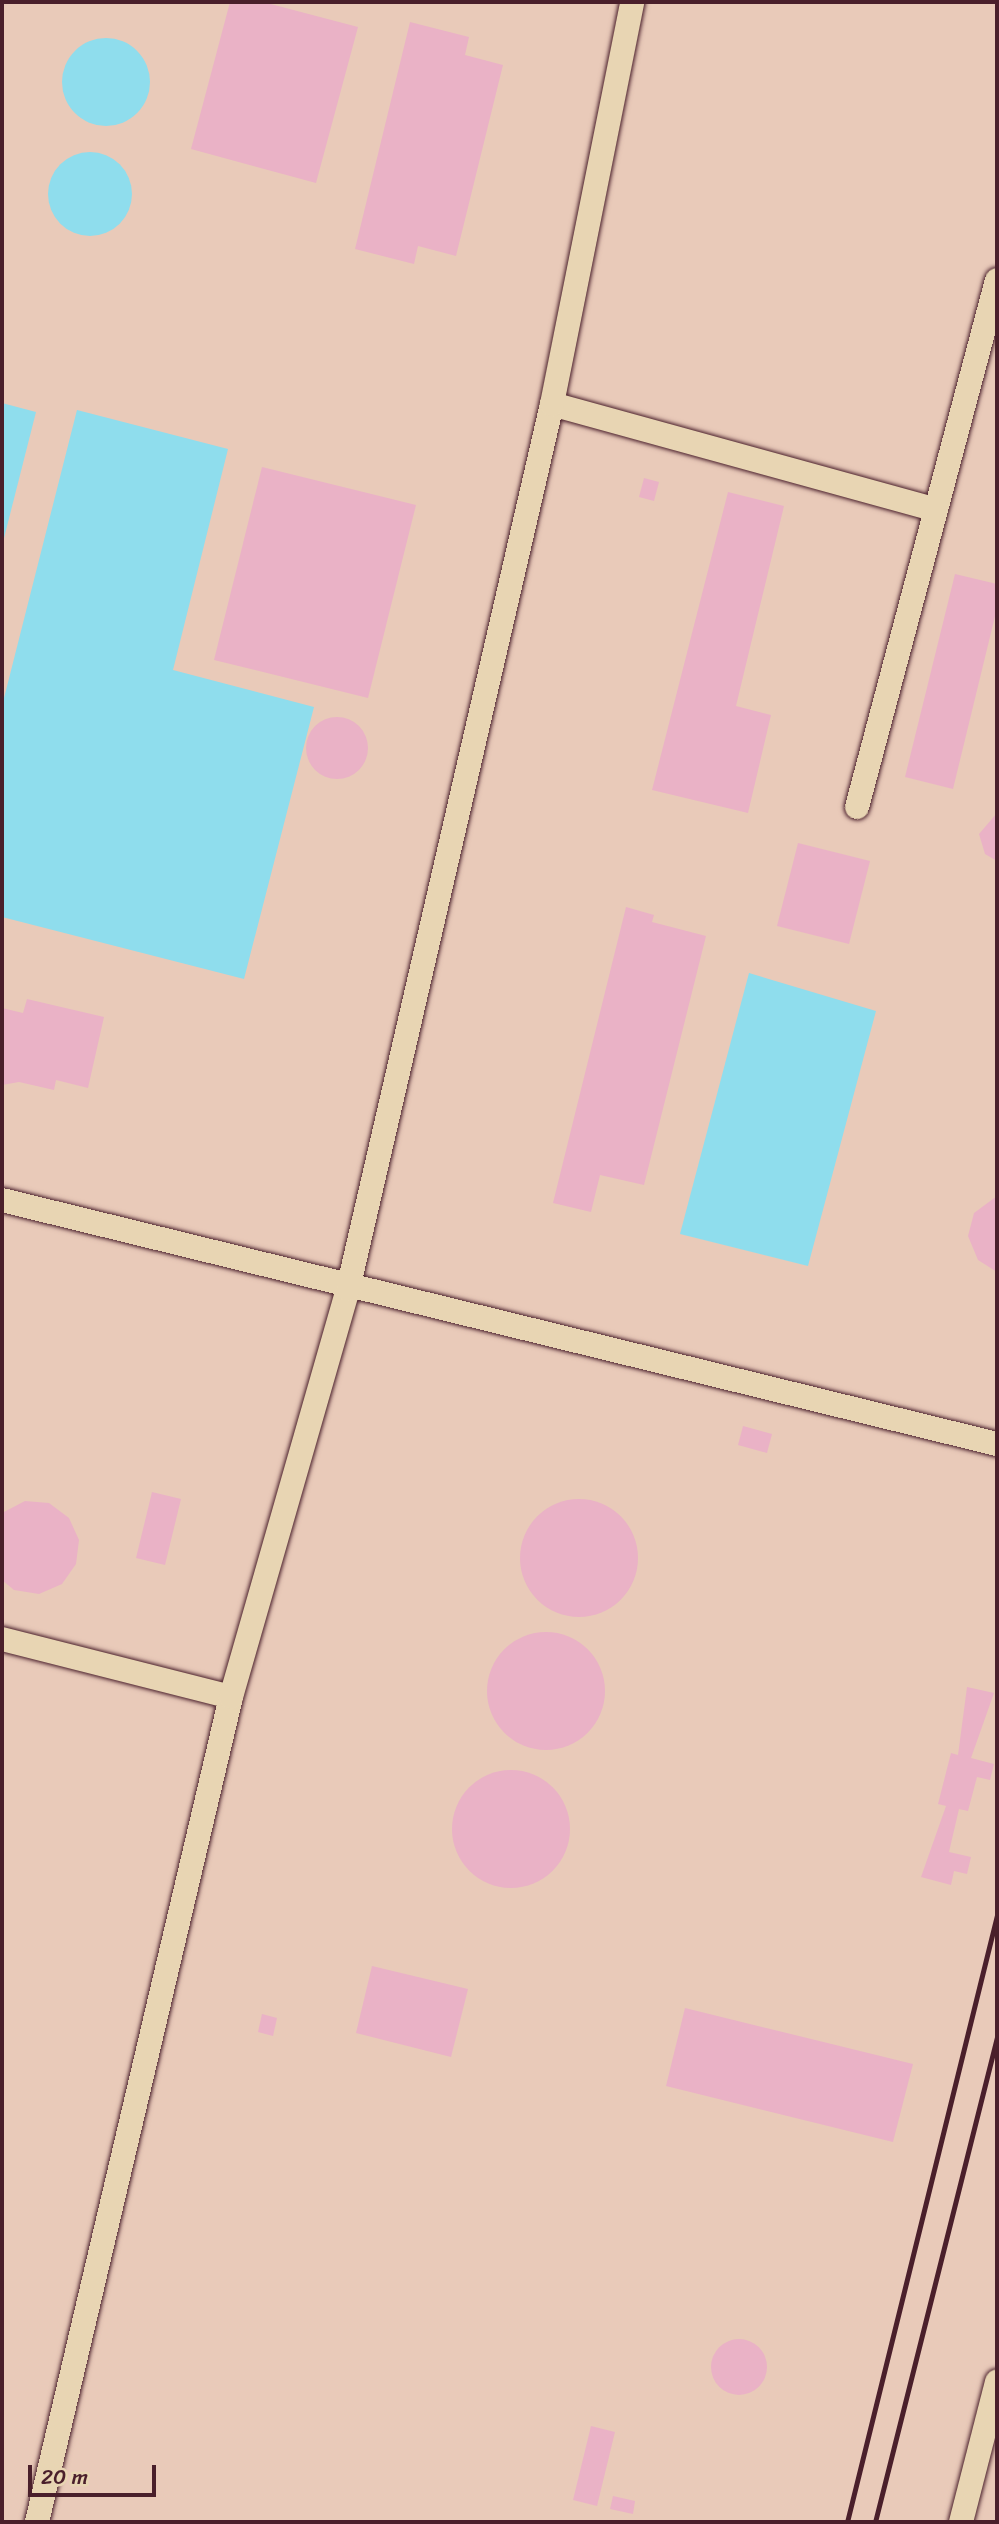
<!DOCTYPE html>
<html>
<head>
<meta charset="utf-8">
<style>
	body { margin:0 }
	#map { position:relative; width:999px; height:2524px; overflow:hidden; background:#e8d5b3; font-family:Sriracha,sans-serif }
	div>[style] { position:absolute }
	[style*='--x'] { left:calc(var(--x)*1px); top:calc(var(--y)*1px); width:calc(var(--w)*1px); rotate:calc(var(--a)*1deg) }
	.built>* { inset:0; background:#e9cab9 }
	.water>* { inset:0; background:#8fdded }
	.round { border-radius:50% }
	.building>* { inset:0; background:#eab2c6 }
	.roads { filter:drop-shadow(0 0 2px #4a1f2b) drop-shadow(0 0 2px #4a1f2b) }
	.lane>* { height:24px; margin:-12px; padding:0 12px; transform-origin:12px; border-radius:12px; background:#e8d5b3 }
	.rail>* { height:5px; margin:-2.5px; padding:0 2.5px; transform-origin:2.5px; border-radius:2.5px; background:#4a1f2b }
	span { translate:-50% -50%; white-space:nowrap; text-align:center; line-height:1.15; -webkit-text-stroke:5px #e8d5b3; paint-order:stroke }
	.frame { position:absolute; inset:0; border:4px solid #4a1f2b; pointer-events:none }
	.scale { position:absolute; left:28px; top:2465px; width:128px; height:32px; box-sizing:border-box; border:4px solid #4a1f2b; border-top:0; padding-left:9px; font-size:21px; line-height:24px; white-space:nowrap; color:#4a1f2b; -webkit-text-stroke:5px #e8d5b3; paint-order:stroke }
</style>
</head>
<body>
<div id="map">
	<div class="built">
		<i style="clip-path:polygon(2px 2px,997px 2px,997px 2522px,2px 2522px)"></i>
	</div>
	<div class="water">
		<i class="round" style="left:62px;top:38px;width:88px;height:88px"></i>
		<i class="round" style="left:48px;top:152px;width:84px;height:84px"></i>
		<i style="clip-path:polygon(2px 403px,36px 412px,2px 546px)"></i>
		<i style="clip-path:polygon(77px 410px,228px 449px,173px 670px,314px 707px,244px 979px,2px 917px,2px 706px)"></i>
		<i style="clip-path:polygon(749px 973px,876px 1011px,808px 1266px,680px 1234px)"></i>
	</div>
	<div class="building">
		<i style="clip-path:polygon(230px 2px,263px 2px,358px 27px,316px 183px,191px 149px)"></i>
		<i style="clip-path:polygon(410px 22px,469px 37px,465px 55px,503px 65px,456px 256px,418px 246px,414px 264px,355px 249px)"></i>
		<i style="clip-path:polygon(262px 467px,416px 505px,368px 698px,214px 660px)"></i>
		<i style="clip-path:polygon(644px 478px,659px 482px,654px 501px,639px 497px)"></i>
		<i style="clip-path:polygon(728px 492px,784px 506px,736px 706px,771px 715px,748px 813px,652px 790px)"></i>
		<i style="clip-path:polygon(955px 574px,997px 584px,997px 608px,953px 789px,905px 777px)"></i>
		<i class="round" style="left:306px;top:717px;width:62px;height:62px"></i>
		<i style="clip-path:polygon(997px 813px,997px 861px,985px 854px,979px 834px)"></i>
		<i style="clip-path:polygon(798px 843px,870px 861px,849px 944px,777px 926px)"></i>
		<i style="clip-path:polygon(626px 907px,654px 915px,652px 922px,706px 936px,644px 1185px,600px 1175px,591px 1212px,553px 1203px)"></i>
		<i style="clip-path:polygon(27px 999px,104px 1017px,88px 1088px,56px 1080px,54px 1090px,19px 1082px,2px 1085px,2px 1008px,23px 1013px)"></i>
		<i style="clip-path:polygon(997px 1196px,997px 1272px,978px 1260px,968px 1236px,974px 1213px)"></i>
		<i style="clip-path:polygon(743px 1426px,772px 1434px,767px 1453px,738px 1445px)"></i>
		<i style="clip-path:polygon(152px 1492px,181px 1499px,165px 1565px,136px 1558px)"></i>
		<i class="round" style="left:520px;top:1499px;width:118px;height:118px"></i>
		<i style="clip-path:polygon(25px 1501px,49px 1503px,69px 1518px,79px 1540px,76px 1564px,62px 1584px,39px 1594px,14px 1590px,2px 1580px,2px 1513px)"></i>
		<i class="round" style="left:487px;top:1632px;width:118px;height:118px"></i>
		<i style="clip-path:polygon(967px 1687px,994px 1693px,971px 1758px,994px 1764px,990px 1780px,977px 1777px,968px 1811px,959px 1809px,949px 1852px,971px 1857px,967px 1874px,954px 1871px,951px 1885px,921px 1877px,946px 1806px,938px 1804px,951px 1753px,958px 1755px)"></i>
		<i class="round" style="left:452px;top:1770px;width:118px;height:118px"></i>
		<i style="clip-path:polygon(372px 1966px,468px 1989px,451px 2057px,356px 2033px)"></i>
		<i style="clip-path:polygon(685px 2008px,913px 2064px,893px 2142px,666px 2086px)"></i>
		<i style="clip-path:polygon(262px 2014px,277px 2018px,273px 2036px,258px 2032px)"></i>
		<i class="round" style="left:711px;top:2339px;width:56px;height:56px"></i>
		<i style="clip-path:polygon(591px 2426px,615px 2432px,597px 2506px,573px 2500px)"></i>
		<i style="clip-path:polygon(613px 2496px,635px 2501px,633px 2514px,610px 2509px)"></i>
	</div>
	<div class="roads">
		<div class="lane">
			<i style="--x:552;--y:404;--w:398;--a:15.4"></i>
			<i style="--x:857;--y:807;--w:545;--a:-75.12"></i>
			<i style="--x:2;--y:1200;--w:1024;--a:13.78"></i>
			<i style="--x:2;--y:1639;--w:236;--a:14.2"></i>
			<i style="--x:37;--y:2522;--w:848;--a:-76.77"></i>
			<i style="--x:231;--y:1697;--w:424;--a:-74"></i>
			<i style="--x:348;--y:1289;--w:908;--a:-77.02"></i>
			<i style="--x:552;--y:404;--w:410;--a:-78.7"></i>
			<i style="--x:961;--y:2522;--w:145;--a:-75.6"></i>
		</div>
	</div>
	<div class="rail">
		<i style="--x:847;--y:2522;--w:625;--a:-76.12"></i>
		<i style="--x:875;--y:2522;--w:500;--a:-75.88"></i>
	</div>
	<div class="frame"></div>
	<div class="scale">20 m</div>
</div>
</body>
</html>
